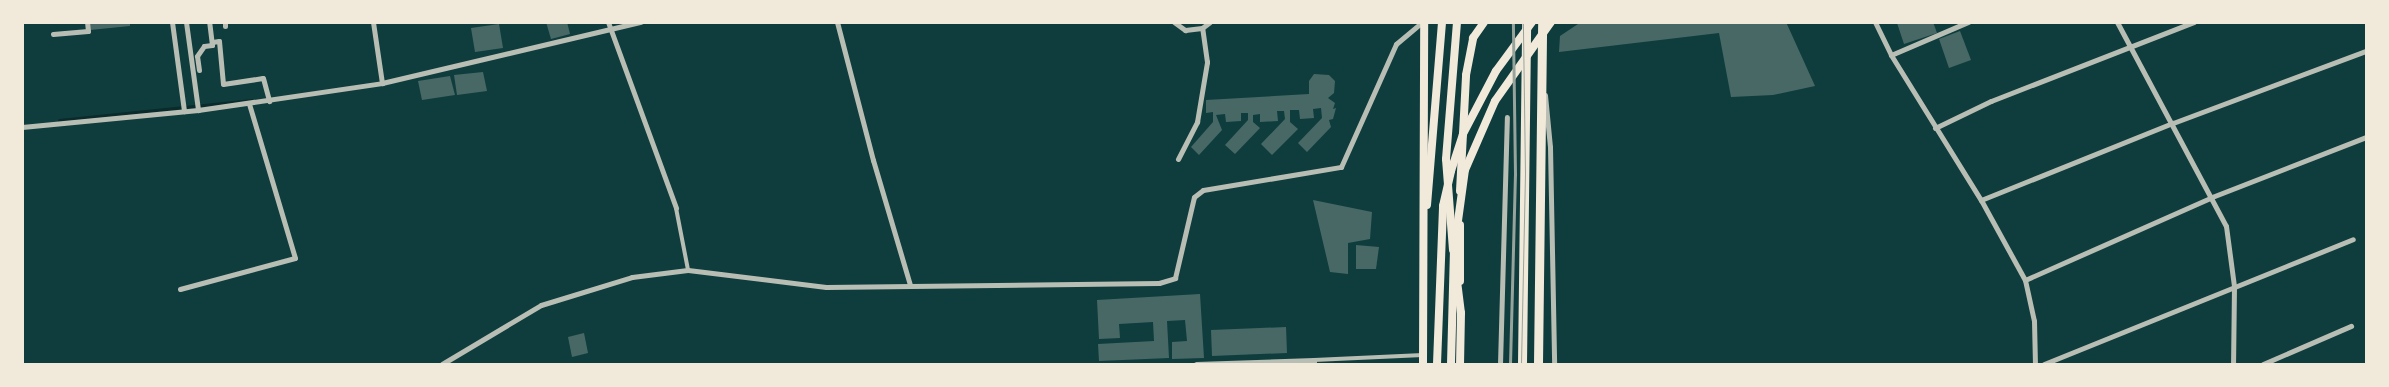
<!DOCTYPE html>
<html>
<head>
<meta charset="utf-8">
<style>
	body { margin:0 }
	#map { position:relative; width:2389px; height:387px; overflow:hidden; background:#0f3d3e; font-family:"Varela Round",sans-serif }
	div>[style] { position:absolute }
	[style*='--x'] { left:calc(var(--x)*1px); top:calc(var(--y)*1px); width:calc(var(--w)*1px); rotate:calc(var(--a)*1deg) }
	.stream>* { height:3px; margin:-1.5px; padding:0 1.5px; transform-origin:1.5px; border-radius:1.5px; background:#0a2a2b }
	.building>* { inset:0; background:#486865 }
	.pedestrian>* { height:4px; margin:-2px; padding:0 2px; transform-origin:2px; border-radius:2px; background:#b8beb3 }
	.minor>* { height:5px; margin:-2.5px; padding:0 2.5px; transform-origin:2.5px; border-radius:2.5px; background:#b8beb3 }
	.primary>* { height:8px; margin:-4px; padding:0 4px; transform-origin:4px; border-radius:4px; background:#f1e9da }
	.trunk>* { height:8px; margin:-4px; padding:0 4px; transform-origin:4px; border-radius:4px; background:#f1e9da }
	.motorway>* { height:9px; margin:-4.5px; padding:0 4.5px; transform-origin:4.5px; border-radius:4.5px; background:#f1e9da }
	.tram>* { height:1px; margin:-0.5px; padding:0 0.5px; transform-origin:0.5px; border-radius:0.5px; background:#97a49c }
	.rail>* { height:3px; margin:-1.5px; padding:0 1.5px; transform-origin:1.5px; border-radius:1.5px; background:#97a49c }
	span { translate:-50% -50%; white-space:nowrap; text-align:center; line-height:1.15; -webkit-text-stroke:4.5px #f1e9da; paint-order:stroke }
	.frame { position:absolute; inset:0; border:24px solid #f1e9da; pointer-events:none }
</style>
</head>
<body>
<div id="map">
	<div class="stream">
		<i style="--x:59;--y:120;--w:194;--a:-5.9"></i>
	</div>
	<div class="building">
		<i style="clip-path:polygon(89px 22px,130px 22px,130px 26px,90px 30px)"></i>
		<i style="clip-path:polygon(546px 22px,567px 22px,570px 34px,551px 39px)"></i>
		<i style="clip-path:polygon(1581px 22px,1786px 22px,1815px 86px,1773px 95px,1731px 97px,1719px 33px,1559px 52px,1560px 36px)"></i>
		<i style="clip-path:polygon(1933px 22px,1937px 33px,1904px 44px,1897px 23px)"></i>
		<i style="clip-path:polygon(499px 24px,503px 48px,475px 52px,471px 28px)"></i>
		<i style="clip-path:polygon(1960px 31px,1971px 60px,1949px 68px,1939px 39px)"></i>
		<i style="clip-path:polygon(483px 72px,487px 91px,457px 95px,454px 75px)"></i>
		<i style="clip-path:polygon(1314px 74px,1329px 75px,1335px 81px,1334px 93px,1328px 98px,1335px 103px,1333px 109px,1336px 108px,1333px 119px,1329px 120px,1331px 127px,1307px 152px,1298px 143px,1322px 118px,1321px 108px,1313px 109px,1314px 118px,1300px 119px,1299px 110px,1290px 110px,1290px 122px,1298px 129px,1272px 155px,1261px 144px,1285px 119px,1284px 111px,1277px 111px,1278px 121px,1260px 122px,1260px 114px,1253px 115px,1253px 122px,1260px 128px,1235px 154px,1225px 145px,1248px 120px,1248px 113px,1241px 113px,1241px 121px,1226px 122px,1225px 114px,1216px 115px,1222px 130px,1199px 155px,1191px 147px,1213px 122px,1213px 112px,1206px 113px,1206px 100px,1309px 94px,1309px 81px)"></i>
		<i style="clip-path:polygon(450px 76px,455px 95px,422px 100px,418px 81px)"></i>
		<i style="clip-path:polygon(1313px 200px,1372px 212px,1370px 239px,1348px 243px,1348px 274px,1330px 272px)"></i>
		<i style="clip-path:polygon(1356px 245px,1379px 247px,1376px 269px,1356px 269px)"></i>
		<i style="clip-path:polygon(1200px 294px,1204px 358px,1172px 359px,1172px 342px,1187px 341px,1185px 320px,1167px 321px,1169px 358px,1099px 361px,1098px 344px,1154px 341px,1153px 322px,1119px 324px,1120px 338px,1099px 339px,1097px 300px)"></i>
		<i style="clip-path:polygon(1286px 327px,1287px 353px,1212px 356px,1211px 330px)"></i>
		<i style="clip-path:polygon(584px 333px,588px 353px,572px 357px,568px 337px)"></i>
	</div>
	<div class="pedestrian">
		<i style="--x:676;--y:208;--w:63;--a:79"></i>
		<i style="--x:1314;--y:360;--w:109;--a:-2.6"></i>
	</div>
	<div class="minor">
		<i style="--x:172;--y:22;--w:90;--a:82.3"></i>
		<i style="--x:186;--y:22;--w:89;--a:82.2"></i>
		<i style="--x:225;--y:22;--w:4;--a:90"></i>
		<i style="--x:373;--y:22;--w:62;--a:81.6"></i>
		<i style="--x:608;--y:22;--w:198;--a:69.9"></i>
		<i style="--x:837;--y:22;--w:143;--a:75.4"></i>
		<i style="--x:873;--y:160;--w:130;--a:73.5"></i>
		<i style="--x:1174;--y:22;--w:14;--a:36"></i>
		<i style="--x:1185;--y:30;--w:17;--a:-7"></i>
		<i style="--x:1202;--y:28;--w:10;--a:-37"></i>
		<i style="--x:1875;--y:22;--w:37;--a:64"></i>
		<i style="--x:1891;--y:55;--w:171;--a:58.2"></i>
		<i style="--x:1981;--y:200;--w:91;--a:61.2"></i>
		<i style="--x:2025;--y:280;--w:42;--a:77.6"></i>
		<i style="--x:2034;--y:321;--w:43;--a:88.7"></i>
		<i style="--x:2117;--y:22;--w:231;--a:61.9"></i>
		<i style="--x:2226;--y:226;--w:61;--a:82.4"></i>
		<i style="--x:2234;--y:286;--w:78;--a:90.7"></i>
		<i style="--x:53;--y:34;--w:35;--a:-5"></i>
		<i style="--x:88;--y:31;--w:9;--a:-96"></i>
		<i style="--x:212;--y:42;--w:7;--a:-8"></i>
		<i style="--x:219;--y:41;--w:43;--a:84.7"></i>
		<i style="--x:223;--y:84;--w:40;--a:-8.5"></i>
		<i style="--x:263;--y:78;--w:24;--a:75"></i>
		<i style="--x:1891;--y:55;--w:84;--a:-23.2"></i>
		<i style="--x:199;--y:70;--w:14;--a:-98"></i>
		<i style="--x:197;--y:56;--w:12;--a:-55"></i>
		<i style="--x:204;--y:46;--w:8;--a:-7"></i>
		<i style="--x:212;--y:45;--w:23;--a:-97"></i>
		<i style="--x:1545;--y:95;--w:52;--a:84.5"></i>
		<i style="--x:1550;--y:147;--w:217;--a:88.9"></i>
		<i style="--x:22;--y:127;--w:177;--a:-5.5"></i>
		<i style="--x:198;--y:110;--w:186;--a:-8.3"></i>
		<i style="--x:382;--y:83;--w:266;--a:-13.3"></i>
		<i style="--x:1935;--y:128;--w:62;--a:-25.7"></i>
		<i style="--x:1991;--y:101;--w:218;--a:-21.3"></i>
		<i style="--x:1178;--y:159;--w:42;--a:-62.8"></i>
		<i style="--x:1197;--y:122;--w:61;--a:-80.5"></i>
		<i style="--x:1207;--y:62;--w:34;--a:-98"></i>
		<i style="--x:1981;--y:200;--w:207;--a:-21.9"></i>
		<i style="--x:2173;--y:123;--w:206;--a:-20.5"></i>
		<i style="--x:2025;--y:280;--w:205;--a:-23.9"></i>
		<i style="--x:2212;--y:197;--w:165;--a:-21.3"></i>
		<i style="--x:180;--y:289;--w:119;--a:-15.1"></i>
		<i style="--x:295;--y:258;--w:161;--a:-106.6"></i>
		<i style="--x:442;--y:364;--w:115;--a:-30.8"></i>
		<i style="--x:541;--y:305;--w:95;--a:-17.1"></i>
		<i style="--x:632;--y:277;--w:56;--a:-7.1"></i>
		<i style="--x:688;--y:270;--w:139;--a:7"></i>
		<i style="--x:826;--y:287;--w:333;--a:-0.7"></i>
		<i style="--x:1159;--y:283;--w:17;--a:-17"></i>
		<i style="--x:1175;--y:278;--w:83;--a:-76.8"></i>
		<i style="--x:1194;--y:197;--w:11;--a:-38"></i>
		<i style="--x:1203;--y:190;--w:140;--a:-9.5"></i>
		<i style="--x:1341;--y:167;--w:135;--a:-65.9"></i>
		<i style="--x:1396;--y:44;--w:34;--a:-40"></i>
		<i style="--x:1196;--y:364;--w:118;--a:-1.9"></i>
		<i style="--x:1314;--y:360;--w:4;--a:90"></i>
		<i style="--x:1500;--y:364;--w:247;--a:-88.4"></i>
		<i style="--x:2044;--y:364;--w:333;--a:-22"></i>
		<i style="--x:2263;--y:364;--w:96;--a:-23.4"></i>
	</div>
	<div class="primary">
		<i style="--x:1460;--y:191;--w:116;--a:-87"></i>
		<i style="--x:1466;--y:75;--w:38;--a:-79"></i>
		<i style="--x:1473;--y:38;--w:19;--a:-55"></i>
		<i style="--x:1427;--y:205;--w:184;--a:-85.3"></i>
		<i style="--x:1460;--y:225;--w:56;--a:90"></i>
		<i style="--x:1453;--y:250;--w:91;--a:-94.4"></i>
		<i style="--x:1446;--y:159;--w:137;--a:-85.4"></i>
		<i style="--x:1456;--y:273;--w:40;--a:82.9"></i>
		<i style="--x:1461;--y:313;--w:51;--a:91.1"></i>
		<i style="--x:1423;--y:364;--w:342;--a:-89.8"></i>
	</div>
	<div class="trunk">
		<i style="--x:1437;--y:364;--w:158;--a:-87.8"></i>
		<i style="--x:1443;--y:206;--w:36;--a:-77"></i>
		<i style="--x:1451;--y:171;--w:39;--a:-72"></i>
		<i style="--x:1463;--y:134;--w:71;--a:-62.4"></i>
		<i style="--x:1496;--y:71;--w:61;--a:-53.7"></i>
		<i style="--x:1451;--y:364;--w:114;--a:-88.5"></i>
		<i style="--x:1454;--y:250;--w:81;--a:-82.2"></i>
		<i style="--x:1465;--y:170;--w:75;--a:-66.5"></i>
		<i style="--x:1495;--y:101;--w:97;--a:-54.7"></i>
	</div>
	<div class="motorway">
		<i style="--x:1522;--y:364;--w:342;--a:-89.3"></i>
		<i style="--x:1538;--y:364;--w:342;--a:-89.3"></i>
	</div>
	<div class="tram">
		<i style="--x:1521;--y:364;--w:190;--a:-88.8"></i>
		<i style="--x:1525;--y:174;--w:152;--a:-90.8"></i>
	</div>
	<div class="rail">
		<i style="--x:1510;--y:364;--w:190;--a:-88.5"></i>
		<i style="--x:1515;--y:174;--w:152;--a:-90.8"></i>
	</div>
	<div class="frame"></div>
</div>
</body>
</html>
